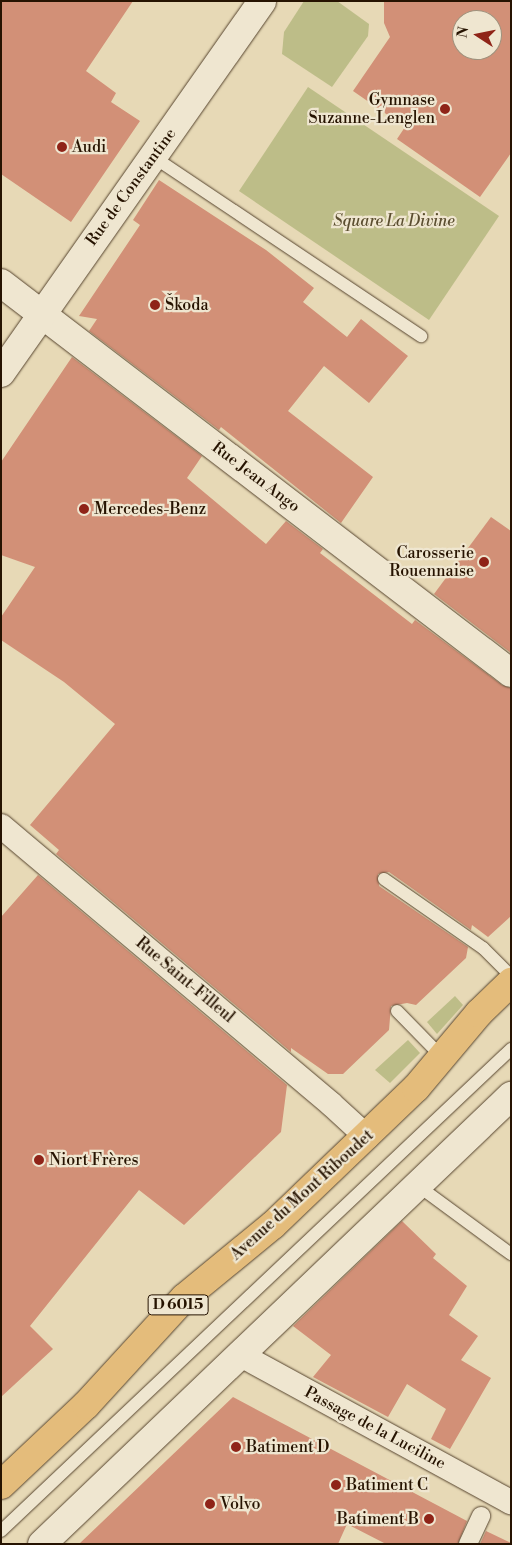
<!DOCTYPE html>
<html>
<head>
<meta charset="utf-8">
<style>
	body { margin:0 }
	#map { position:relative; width:512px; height:1545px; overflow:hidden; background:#e7d9b6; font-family:"Libre Bodoni",serif }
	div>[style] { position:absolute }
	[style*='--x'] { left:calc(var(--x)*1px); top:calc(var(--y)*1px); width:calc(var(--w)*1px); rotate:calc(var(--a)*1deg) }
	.green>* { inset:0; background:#bdbd88 }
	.building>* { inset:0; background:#d29077 }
	.roads { filter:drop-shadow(0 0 1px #56442e) drop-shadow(0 0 1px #56442e) }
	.service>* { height:12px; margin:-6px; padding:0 6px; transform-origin:6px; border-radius:6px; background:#efe6d0 }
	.pedestrian>* { height:18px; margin:-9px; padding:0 9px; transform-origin:9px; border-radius:9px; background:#efe6d0 }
	.minor>* { height:24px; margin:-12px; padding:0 12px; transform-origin:12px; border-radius:12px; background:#efe6d0 }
	.tertiary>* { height:28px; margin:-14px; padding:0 14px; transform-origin:14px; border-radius:14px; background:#efe6d0 }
	.primary>* { height:28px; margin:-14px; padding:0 14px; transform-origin:14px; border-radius:14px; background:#e4bc7b }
	.dots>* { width:14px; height:14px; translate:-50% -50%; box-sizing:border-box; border:2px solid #efe6d0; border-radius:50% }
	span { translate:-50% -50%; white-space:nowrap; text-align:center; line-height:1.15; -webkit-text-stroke:4.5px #efe6d0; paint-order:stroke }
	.shield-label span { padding:1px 4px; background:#efe6d0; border:1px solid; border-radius:4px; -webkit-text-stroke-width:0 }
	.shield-label { font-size:15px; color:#261301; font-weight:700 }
	.poi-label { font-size:16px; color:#261301 }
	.right { translate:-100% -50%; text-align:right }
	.left { translate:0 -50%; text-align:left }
	.street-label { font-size:16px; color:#261301 }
	.park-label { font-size:16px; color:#5b4e30; font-style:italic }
	.frame { position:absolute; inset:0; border:2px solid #261301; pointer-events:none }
	.north { position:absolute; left:452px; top:10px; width:50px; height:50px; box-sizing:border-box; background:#efe6d0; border:1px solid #9f927d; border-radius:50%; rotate:281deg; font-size:14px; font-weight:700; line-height:20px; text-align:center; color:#261301 }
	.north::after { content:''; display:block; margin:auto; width:18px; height:22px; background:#8f2418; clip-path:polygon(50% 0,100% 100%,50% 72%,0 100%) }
</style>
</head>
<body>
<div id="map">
	<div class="green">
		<i style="clip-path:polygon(304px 1px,337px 1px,369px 24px,368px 36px,332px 87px,282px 54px,284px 32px)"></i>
		<i style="clip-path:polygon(308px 87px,499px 216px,429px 320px,239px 191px)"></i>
		<i style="clip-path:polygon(455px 996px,463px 1005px,437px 1034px,427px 1022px)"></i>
		<i style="clip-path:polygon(408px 1040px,420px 1053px,390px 1083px,375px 1070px)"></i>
	</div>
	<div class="building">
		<i style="clip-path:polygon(1px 1px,133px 1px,86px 71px,116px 93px,111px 102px,140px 121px,71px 222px,1px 174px)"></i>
		<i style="clip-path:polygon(evenodd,384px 1px,511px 1px,511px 153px,480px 197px,397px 139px,405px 127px,353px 91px,390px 37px,384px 23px,384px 1px,462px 20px,492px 20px,492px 50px,462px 50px,462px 20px)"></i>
		<i style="clip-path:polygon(159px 180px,266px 250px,314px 288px,303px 302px,347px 337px,361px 319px,408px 356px,369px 403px,324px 366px,288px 411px,373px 477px,341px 523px,221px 427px,219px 430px,89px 331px,97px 319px,79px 316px,140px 225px,133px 220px)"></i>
		<i style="clip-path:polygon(72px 357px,202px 456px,187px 478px,266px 544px,286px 521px,323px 549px,320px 553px,412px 624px,415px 620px,502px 685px,511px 688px,511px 916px,488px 937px,472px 925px,471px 930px,389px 872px,378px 874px,379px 886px,468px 947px,466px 958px,416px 1005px,407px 1003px,391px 1006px,389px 1030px,343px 1074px,328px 1074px,291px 1048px,291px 1052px,56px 854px,59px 850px,30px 825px,115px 724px,64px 682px,1px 640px,1px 617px,35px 567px,1px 555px,1px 462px)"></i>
		<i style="clip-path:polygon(491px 517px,511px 531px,511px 653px,434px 594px)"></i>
		<i style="clip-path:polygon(38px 875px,287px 1085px,281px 1132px,184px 1225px,139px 1190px,30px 1326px,53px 1349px,1px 1397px,1px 917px)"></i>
		<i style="clip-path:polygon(402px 1221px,436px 1254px,433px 1258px,467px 1286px,449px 1315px,478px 1336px,461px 1360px,491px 1378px,450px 1449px,431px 1439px,446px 1409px,407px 1384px,388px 1417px,313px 1377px,331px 1355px,293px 1326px)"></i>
		<i style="clip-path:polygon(233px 1397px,467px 1521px,458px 1544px,386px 1544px,347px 1524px,338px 1544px,79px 1544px)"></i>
		<i style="clip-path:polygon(486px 1531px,511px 1543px,511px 1544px,480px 1544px)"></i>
	</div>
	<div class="roads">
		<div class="service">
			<i style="--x:152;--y:156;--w:324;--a:33.8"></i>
			<i style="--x:384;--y:879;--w:121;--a:34.9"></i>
			<i style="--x:483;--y:948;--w:40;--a:45"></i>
			<i style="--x:397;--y:1011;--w:64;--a:45.6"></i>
			<i style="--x:417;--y:1185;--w:117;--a:36.3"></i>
			<i style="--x:1;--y:1531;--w:702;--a:-43.38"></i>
		</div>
		<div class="pedestrian">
			<i style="--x:468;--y:1544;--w:31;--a:-65"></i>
		</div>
		<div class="minor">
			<i style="--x:1;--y:826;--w:431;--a:40.1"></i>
			<i style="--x:331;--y:1104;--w:49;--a:42.5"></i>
			<i style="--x:239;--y:1354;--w:310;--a:28.6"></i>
		</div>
		<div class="tertiary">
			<i style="--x:1;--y:283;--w:642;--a:37.41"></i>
			<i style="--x:1;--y:373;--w:454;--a:-54.9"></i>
			<i style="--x:42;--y:1544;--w:649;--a:-43.69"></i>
		</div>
		<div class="primary">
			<i style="--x:1;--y:1485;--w:117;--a:-43.3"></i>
			<i style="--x:86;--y:1405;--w:145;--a:-47.5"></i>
			<i style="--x:184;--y:1298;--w:115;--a:-39.4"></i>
			<i style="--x:273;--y:1225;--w:198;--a:-43.8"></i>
			<i style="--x:416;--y:1088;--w:98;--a:-50"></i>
			<i style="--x:479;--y:1013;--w:45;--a:-44.1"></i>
		</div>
	</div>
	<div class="dots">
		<i style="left:445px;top:109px;background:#8f2418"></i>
		<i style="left:62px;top:147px;background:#8f2418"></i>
		<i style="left:155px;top:305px;background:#8f2418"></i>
		<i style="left:84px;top:509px;background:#8f2418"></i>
		<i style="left:484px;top:562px;background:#8f2418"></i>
		<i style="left:39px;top:1160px;background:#8f2418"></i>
		<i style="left:236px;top:1447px;background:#8f2418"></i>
		<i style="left:336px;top:1485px;background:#8f2418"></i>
		<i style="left:210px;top:1504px;background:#8f2418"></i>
		<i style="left:429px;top:1519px;background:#8f2418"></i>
	</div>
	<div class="shield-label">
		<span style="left:178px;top:1305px">D 6015</span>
	</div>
	<div class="poi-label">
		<span class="right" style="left:435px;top:109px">Gymnase<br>Suzanne-Lenglen</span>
		<span class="left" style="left:72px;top:147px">Audi</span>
		<span class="left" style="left:165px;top:305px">Škoda</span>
		<span class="left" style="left:94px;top:509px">Mercedes-Benz</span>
		<span class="right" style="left:474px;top:562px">Carosserie<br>Rouennaise</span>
		<span class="left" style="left:49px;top:1160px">Niort Frères</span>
		<span class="left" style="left:246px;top:1447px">Batiment D</span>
		<span class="left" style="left:346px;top:1485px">Batiment C</span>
		<span class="left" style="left:220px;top:1504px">Volvo</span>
		<span class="right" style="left:419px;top:1519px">Batiment B</span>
	</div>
	<div class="street-label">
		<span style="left:131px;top:187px;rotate:-54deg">Rue de Constantine</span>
		<span style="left:256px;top:477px;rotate:37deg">Rue Jean Ango</span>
		<span style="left:185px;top:980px;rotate:40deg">Rue Saint-Filleul</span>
		<span style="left:302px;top:1195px;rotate:-42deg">Avenue du Mont Riboudet</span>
		<span style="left:375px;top:1428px;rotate:28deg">Passage de la Luciline</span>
	</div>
	<div class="park-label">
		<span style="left:394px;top:221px">Square La Divine</span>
	</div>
	<div class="frame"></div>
	<div class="north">N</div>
</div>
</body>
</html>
